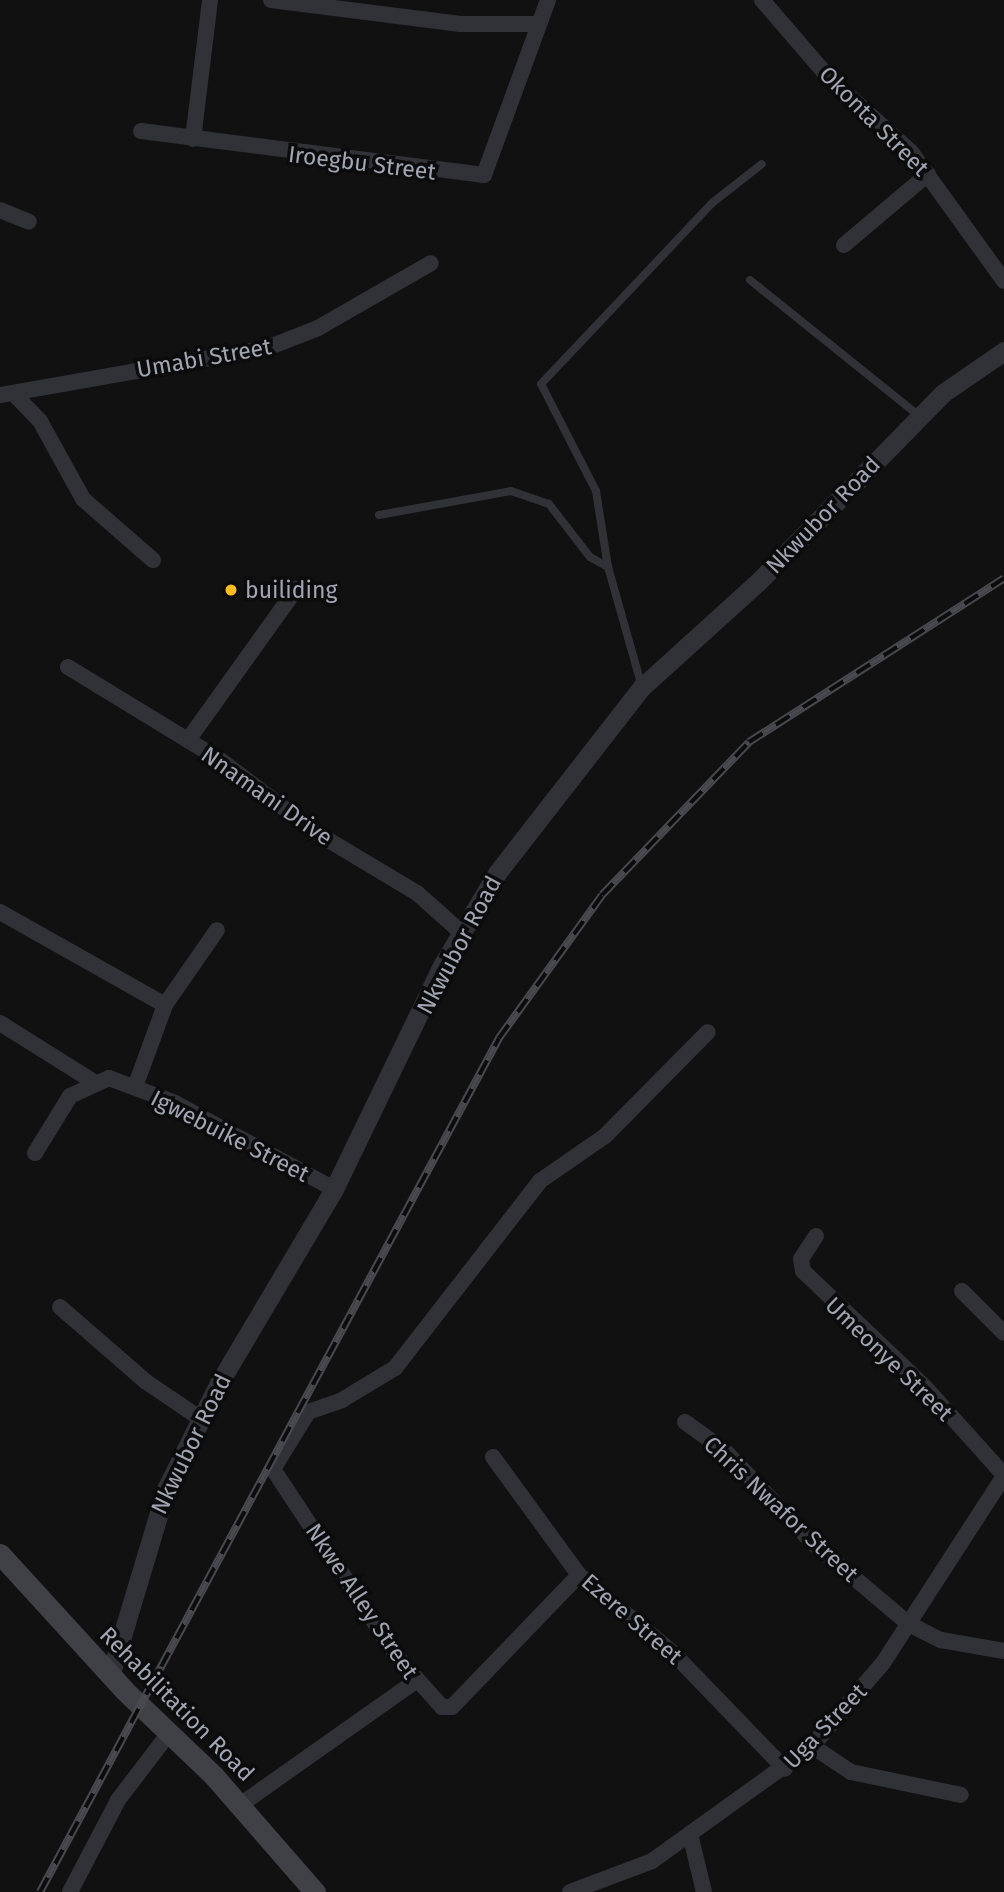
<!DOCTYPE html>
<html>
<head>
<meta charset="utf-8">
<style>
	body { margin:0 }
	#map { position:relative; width:1004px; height:1892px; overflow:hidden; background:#111112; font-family:"Fira Sans",sans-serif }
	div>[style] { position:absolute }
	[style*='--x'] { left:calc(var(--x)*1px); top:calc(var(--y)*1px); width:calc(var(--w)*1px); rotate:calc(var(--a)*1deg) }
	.service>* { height:8px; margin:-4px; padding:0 4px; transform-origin:4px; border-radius:4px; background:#313237 }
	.minor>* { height:16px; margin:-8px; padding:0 8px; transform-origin:8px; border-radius:8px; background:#313237 }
	.tertiary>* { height:19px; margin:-9.5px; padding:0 9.5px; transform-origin:9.5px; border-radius:9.5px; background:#313237 }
	.secondary>* { height:21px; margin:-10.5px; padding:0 10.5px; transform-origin:10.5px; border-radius:10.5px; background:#3f4147 }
	.rail>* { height:8px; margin-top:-4px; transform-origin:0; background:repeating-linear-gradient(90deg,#0c0c0d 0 16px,#484a50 0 32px); box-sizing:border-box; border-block:2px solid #484a50 }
	.dots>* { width:19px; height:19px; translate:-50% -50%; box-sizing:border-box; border:4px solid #0c0c0d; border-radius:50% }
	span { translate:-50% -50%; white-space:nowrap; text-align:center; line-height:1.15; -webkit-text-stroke:7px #0c0c0d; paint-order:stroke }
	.street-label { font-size:23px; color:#a1a6b4 }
	.poi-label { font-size:23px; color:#a1a6b4 }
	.left { translate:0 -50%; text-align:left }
</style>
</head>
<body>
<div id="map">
	<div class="service">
		<i style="--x:750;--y:280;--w:217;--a:38.8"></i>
		<i style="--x:379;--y:515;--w:134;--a:-10.3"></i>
		<i style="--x:511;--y:491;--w:40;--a:18.9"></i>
		<i style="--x:549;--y:504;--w:67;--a:52.3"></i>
		<i style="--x:590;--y:557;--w:21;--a:29"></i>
		<i style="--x:642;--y:687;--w:125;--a:-105.8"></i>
		<i style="--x:608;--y:567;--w:77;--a:-99"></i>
		<i style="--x:596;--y:491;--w:120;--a:-117.2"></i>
		<i style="--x:541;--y:384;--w:249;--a:-46.6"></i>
		<i style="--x:712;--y:203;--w:63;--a:-38"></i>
	</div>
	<div class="minor">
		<i style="--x:271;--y:0;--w:191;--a:7.2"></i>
		<i style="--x:460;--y:24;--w:74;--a:0"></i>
		<i style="--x:762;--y:0;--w:103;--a:49.3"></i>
		<i style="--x:829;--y:78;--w:110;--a:42.1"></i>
		<i style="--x:911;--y:152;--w:159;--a:54.2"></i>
		<i style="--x:141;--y:131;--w:346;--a:7.3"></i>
		<i style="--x:484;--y:175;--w:186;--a:-69.9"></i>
		<i style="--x:193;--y:139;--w:140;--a:-83"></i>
		<i style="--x:0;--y:210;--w:31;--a:22"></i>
		<i style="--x:844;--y:245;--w:110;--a:-40.2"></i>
		<i style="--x:13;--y:393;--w:39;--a:46"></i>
		<i style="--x:40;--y:421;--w:89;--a:61.1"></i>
		<i style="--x:83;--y:499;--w:93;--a:41.1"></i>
		<i style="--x:0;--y:395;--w:271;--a:-10"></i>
		<i style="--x:267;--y:348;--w:55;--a:-21.4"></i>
		<i style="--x:318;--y:328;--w:130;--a:-29.9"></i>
		<i style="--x:68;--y:667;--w:177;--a:31.4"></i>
		<i style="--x:219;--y:759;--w:121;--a:37.2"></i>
		<i style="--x:315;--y:832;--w:119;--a:30.9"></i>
		<i style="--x:417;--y:893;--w:59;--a:41.6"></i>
		<i style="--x:188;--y:740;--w:186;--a:-54.4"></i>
		<i style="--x:0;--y:912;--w:189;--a:29.4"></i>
		<i style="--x:0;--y:1023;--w:111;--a:32.1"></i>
		<i style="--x:135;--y:1087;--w:87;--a:-69.9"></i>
		<i style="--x:165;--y:1005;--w:91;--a:-55.3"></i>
		<i style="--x:35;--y:1153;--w:67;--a:-58.4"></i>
		<i style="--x:70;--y:1096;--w:43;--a:-24.8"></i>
		<i style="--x:109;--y:1078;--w:71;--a:20.7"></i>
		<i style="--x:175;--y:1103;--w:181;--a:28.4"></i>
		<i style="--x:816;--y:1236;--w:27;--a:123"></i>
		<i style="--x:801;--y:1259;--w:12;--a:81"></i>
		<i style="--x:803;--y:1271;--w:168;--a:43.6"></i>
		<i style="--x:925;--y:1387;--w:118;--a:48.1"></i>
		<i style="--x:962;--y:1291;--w:59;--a:45"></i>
		<i style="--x:60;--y:1307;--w:113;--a:41"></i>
		<i style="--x:145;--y:1381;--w:68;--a:34.2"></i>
		<i style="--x:685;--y:1422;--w:48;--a:35.7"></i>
		<i style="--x:724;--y:1450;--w:129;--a:46.3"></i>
		<i style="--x:813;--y:1543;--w:126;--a:40.2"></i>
		<i style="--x:909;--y:1624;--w:36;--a:27"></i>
		<i style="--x:941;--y:1640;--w:64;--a:9.9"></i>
		<i style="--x:493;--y:1457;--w:146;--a:53.9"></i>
		<i style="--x:579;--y:1575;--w:122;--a:39.7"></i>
		<i style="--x:673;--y:1653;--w:161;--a:46"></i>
		<i style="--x:579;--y:1575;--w:183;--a:133.9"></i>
		<i style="--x:452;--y:1707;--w:10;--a:180"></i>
		<i style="--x:442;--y:1707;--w:66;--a:-131.9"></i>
		<i style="--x:398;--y:1658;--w:227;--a:-123.5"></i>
		<i style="--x:273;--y:1469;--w:67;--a:-58.4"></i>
		<i style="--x:308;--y:1412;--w:36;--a:-19"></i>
		<i style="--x:342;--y:1400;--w:62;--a:-31.1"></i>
		<i style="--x:395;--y:1368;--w:237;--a:-52.2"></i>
		<i style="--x:540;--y:1181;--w:79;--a:-34.7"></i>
		<i style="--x:605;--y:1136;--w:146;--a:-45.3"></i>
		<i style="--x:812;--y:1746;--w:47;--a:33.7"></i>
		<i style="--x:851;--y:1772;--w:112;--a:11.8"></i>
		<i style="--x:240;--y:1805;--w:215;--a:-35.2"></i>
		<i style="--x:690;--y:1834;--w:60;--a:76.4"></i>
		<i style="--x:70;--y:1892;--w:104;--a:-62.4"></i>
		<i style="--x:118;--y:1800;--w:86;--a:-52.6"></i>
		<i style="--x:570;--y:1892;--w:88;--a:-20.7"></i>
		<i style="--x:652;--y:1861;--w:197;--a:-35.7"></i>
		<i style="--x:812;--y:1746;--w:109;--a:-49.5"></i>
		<i style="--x:883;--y:1663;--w:223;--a:-57.1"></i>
	</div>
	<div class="tertiary">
		<i style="--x:110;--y:1676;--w:195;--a:-73.3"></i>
		<i style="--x:166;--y:1489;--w:119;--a:-63.4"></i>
		<i style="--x:219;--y:1383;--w:226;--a:-59.3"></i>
		<i style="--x:334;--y:1189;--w:250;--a:-64.2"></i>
		<i style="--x:443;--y:964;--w:106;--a:-59.3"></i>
		<i style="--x:497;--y:873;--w:236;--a:-52.1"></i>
		<i style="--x:642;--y:687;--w:156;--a:-42.2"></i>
		<i style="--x:758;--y:582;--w:264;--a:-45.6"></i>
		<i style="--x:943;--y:393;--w:74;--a:-34.5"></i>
	</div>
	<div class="secondary">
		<i style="--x:0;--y:1554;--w:184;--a:47.6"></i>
		<i style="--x:124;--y:1690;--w:124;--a:43.7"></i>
		<i style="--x:214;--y:1776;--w:154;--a:49"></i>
	</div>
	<div class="rail">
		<i style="--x:40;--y:1892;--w:970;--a:-61.74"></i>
		<i style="--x:499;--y:1038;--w:176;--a:-54.2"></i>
		<i style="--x:602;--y:895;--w:212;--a:-46.1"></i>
		<i style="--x:749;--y:742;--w:303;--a:-32.7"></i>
	</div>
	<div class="dots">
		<i style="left:231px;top:590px;background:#fbbc20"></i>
	</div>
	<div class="street-label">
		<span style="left:874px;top:121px;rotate:45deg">Okonta Street</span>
		<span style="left:362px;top:163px;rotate:7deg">Iroegbu Street</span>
		<span style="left:204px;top:358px;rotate:-10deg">Umabi Street</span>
		<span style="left:823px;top:515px;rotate:-46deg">Nkwubor Road</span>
		<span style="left:267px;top:796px;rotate:35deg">Nnamani Drive</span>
		<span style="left:459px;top:945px;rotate:-62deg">Nkwubor Road</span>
		<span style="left:230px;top:1136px;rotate:27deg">Igwebuike Street</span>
		<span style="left:889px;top:1359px;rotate:44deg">Umeonye Street</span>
		<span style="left:191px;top:1444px;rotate:-64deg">Nkwubor Road</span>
		<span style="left:781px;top:1509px;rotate:43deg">Chris Nwafor Street</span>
		<span style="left:362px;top:1601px;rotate:56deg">Nkwe Alley Street</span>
		<span style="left:632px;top:1619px;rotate:41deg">Ezere Street</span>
		<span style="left:177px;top:1704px;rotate:45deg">Rehabilitation Road</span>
		<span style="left:825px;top:1726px;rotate:-46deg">Uga Street</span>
	</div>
	<div class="poi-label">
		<span class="left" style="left:245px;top:590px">builiding</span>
	</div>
</div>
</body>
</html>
